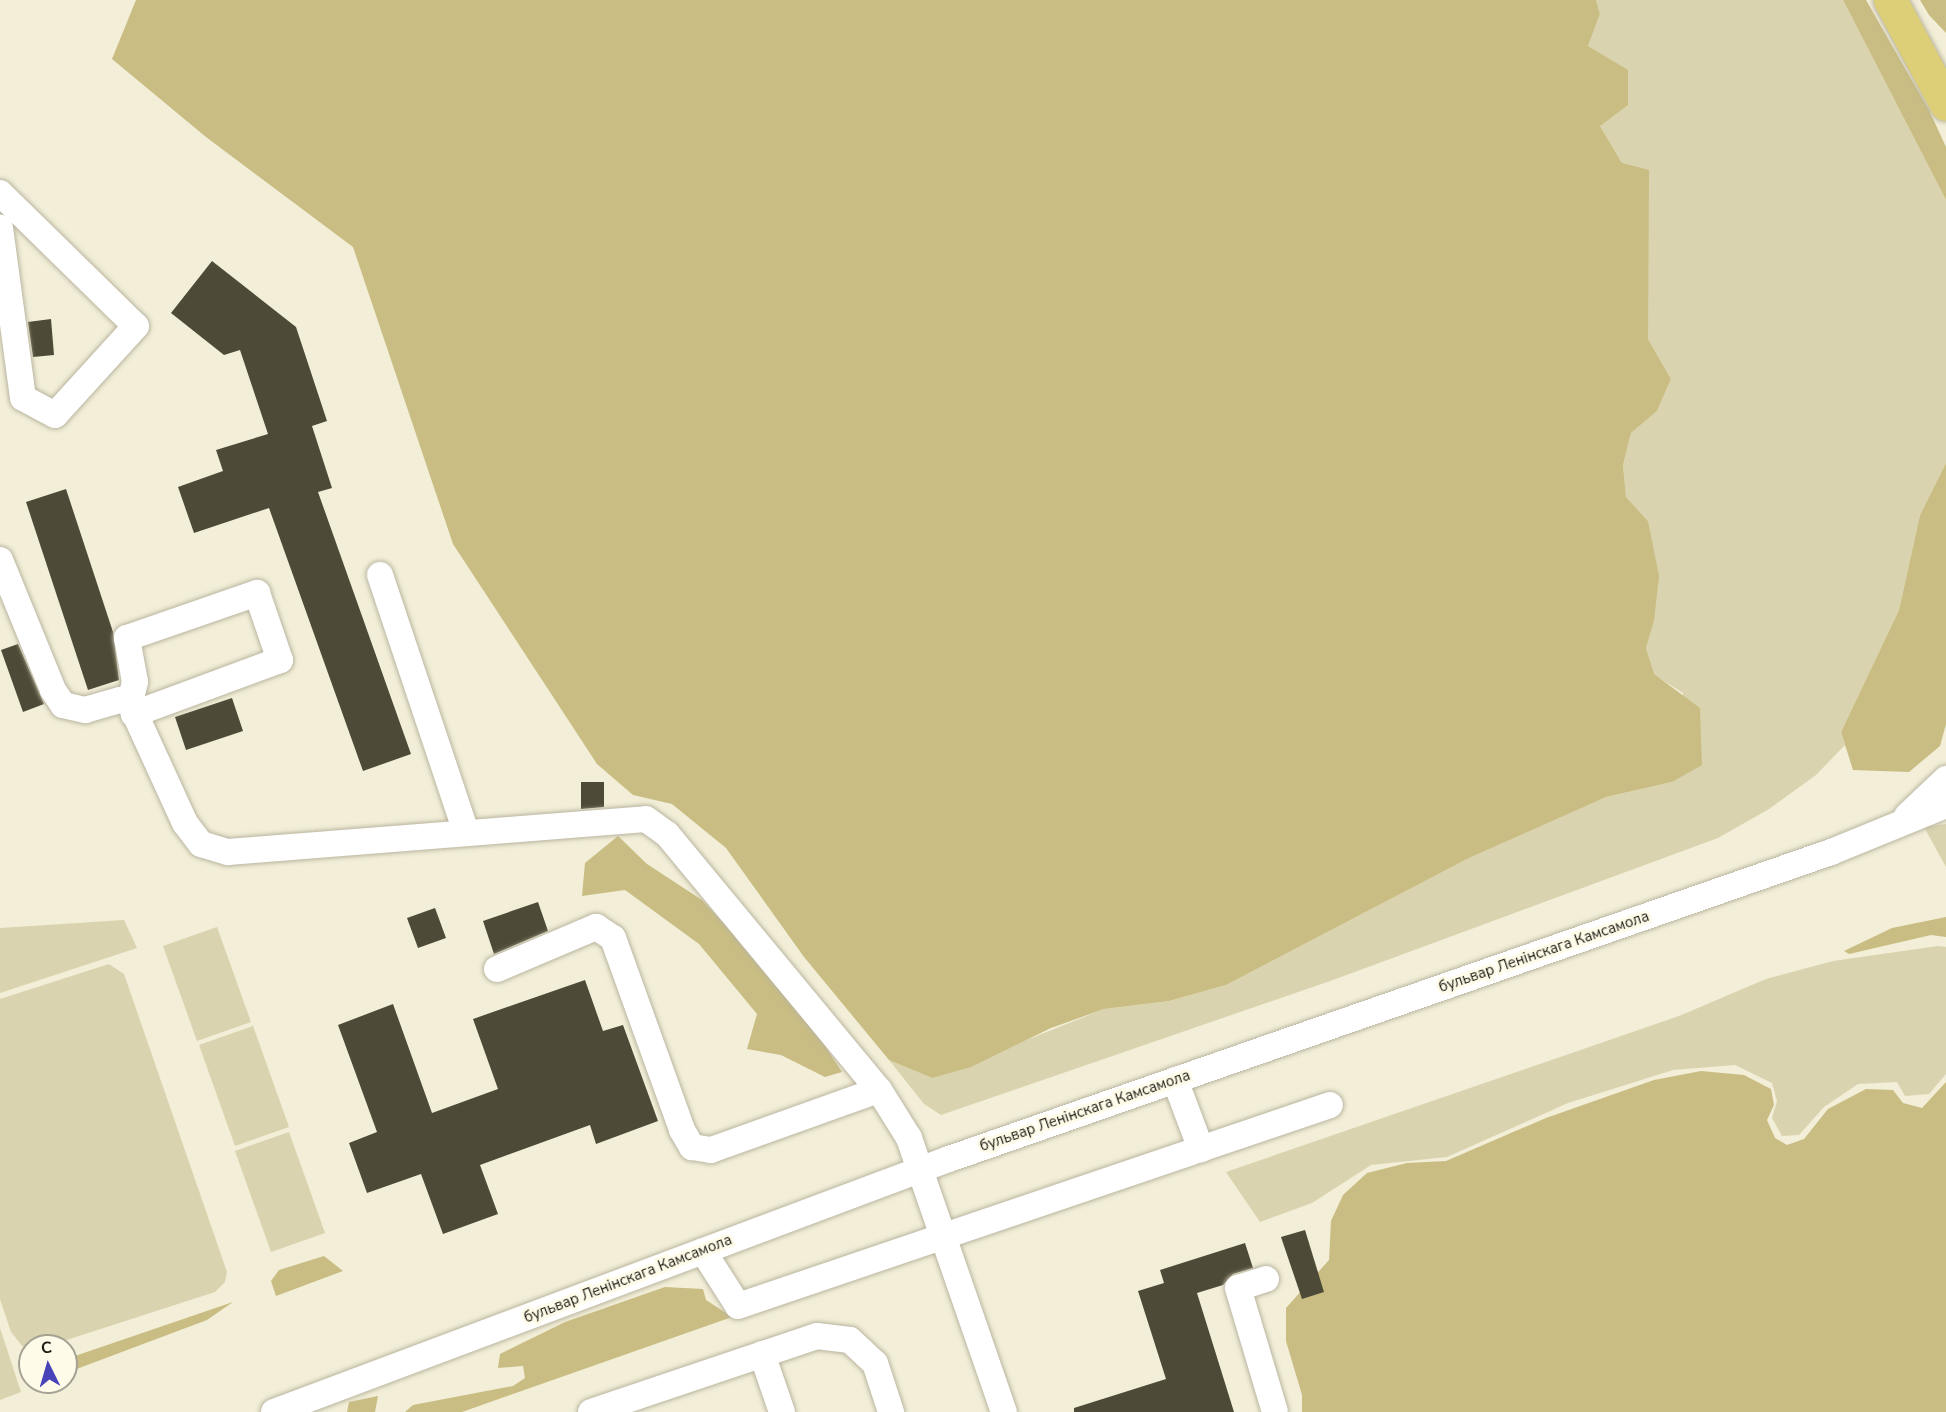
<!DOCTYPE html>
<html>
<head>
<meta charset="utf-8">
<style>
	body { margin:0 }
	#map { position:relative; width:1946px; height:1412px; overflow:hidden; background:#f2eed7; font-family:"Nunito Sans",sans-serif }
	div>[style] { position:absolute }
	[style*='--x'] { left:calc(var(--x)*1px); top:calc(var(--y)*1px); width:calc(var(--w)*1px); rotate:calc(var(--a)*1deg) }
	.green>* { inset:0; background:#dad3af }
	.forest>* { inset:0; background:#c9bd83 }
	.building>* { inset:0; background:#4d4a37 }
	.roads { filter:drop-shadow(0 0 2px #bab5a0) drop-shadow(0 0 2px #bab5a0) }
	.minor>* { height:26px; margin:-13px; padding:0 13px; transform-origin:13px; border-radius:13px; background:#fff }
	.major>* { height:33px; margin:-16.5px; padding:0 16.5px; transform-origin:16.5px; border-radius:16.5px; background:#ddcf77 }
	span { translate:-50% -50%; white-space:nowrap; text-align:center; line-height:1.15; -webkit-text-stroke:6px #fffbe9; paint-order:stroke }
	.street-label { font-size:15px; color:#1e1c14 }
	.north { position:absolute; left:18px; top:1334px; width:60px; height:60px; box-sizing:border-box; background:#fffbe9; border:2px solid #a5a294; border-radius:50%; rotate:355deg; font-size:16px; font-weight:700; line-height:24px; text-align:center; color:#1e1c14 }
	.north::after { content:''; display:block; margin:auto; width:21px; height:27px; background:#4843b9; clip-path:polygon(50% 0,100% 100%,50% 72%,0 100%) }
</style>
</head>
<body>
<div id="map">
	<div class="green">
		<i style="clip-path:polygon(1596px 0,1843px 0,1946px 200px,1946px 463px,1920px 515px,1899px 610px,1841px 732px,1845px 745px,1816px 775px,1769px 809px,1718px 838px,1333px 980px,941px 1115px,924px 1104px,889px 1060px,932px 1078px,1104px 1009px,1169px 1001px,1226px 985px,1469px 858px,1551px 820px,1606px 797px,1672px 782px,1683px 693px,1653px 674px,1646px 648px,1654px 621px,1648px 521px,1626px 497px,1623px 465px,1631px 433px,1657px 411px,1671px 379px,1648px 339px,1647px 263px,1622px 163px,1600px 126px,1588px 46px,1600px 14px)"></i>
		<i style="clip-path:polygon(1946px 824px,1946px 867px,1924px 827px)"></i>
		<i style="clip-path:polygon(124px 920px,137px 948px,0 993px,0 928px)"></i>
		<i style="clip-path:polygon(217px 927px,251px 1022px,197px 1041px,163px 946px)"></i>
		<i style="clip-path:polygon(1938px 946px,1946px 947px,1946px 1074px,1929px 1094px,1905px 1096px,1897px 1082px,1858px 1084px,1824px 1107px,1799px 1135px,1782px 1136px,1772px 1118px,1777px 1101px,1772px 1083px,1735px 1065px,1673px 1070px,1568px 1103px,1447px 1157px,1371px 1165px,1312px 1203px,1260px 1222px,1226px 1172px,1679px 1016px,1766px 979px,1833px 961px)"></i>
		<i style="clip-path:polygon(109px 964px,124px 974px,227px 1272px,225px 1282px,215px 1292px,48px 1346px,30px 1346px,30px 1350px,24px 1348px,11px 1332px,0 1299px,0 999px)"></i>
		<i style="clip-path:polygon(253px 1026px,289px 1127px,235px 1146px,199px 1045px)"></i>
		<i style="clip-path:polygon(289px 1132px,325px 1233px,271px 1252px,235px 1151px)"></i>
		<i style="clip-path:polygon(0 1328px,21px 1392px,0 1400px)"></i>
	</div>
	<div class="forest">
		<i style="clip-path:polygon(136px 0,1596px 0,1600px 14px,1588px 46px,1628px 70px,1628px 105px,1600px 126px,1622px 163px,1649px 170px,1648px 339px,1671px 379px,1657px 411px,1631px 433px,1623px 465px,1626px 497px,1648px 521px,1659px 576px,1654px 621px,1646px 648px,1654px 674px,1700px 708px,1702px 765px,1672px 782px,1606px 797px,1469px 858px,1226px 985px,1169px 1001px,1104px 1009px,1051px 1028px,971px 1067px,932px 1078px,889px 1060px,804px 957px,726px 848px,672px 804px,633px 795px,597px 764px,453px 544px,353px 247px,206px 137px,112px 59px)"></i>
		<i style="clip-path:polygon(1843px 0,1866px 0,1929px 110px,1946px 147px,1946px 200px)"></i>
		<i style="clip-path:polygon(1920px 0,1946px 0,1946px 33px,1929px 15px)"></i>
		<i style="clip-path:polygon(1946px 463px,1946px 724px,1940px 746px,1909px 772px,1853px 770px,1841px 732px,1899px 610px,1920px 515px)"></i>
		<i style="clip-path:polygon(618px 836px,647px 864px,702px 900px,759px 961px,814px 1029px,842px 1072px,825px 1077px,781px 1055px,747px 1049px,757px 1014px,699px 944px,625px 890px,582px 896px,585px 863px)"></i>
		<i style="clip-path:polygon(1946px 917px,1946px 937px,1931px 935px,1849px 954px,1844px 951px,1892px 928px)"></i>
		<i style="clip-path:polygon(1701px 1071px,1744px 1075px,1771px 1089px,1774px 1105px,1767px 1120px,1775px 1138px,1787px 1145px,1804px 1139px,1828px 1109px,1866px 1089px,1893px 1090px,1903px 1103px,1922px 1108px,1946px 1082px,1946px 1412px,1302px 1412px,1302px 1395px,1286px 1341px,1286px 1308px,1329px 1260px,1331px 1221px,1343px 1195px,1367px 1173px,1407px 1163px,1446px 1161px,1546px 1118px,1654px 1080px)"></i>
		<i style="clip-path:polygon(324px 1256px,343px 1271px,276px 1296px,271px 1281px,279px 1270px)"></i>
		<i style="clip-path:polygon(665px 1287px,703px 1289px,706px 1300px,732px 1317px,462px 1412px,405px 1412px,413px 1405px,513px 1386px,525px 1378px,523px 1366px,498px 1368px,500px 1354px,565px 1322px)"></i>
		<i style="clip-path:polygon(233px 1302px,207px 1320px,66px 1373px,66px 1362px,75px 1356px)"></i>
		<i style="clip-path:polygon(378px 1396px,375px 1412px,347px 1412px,349px 1402px)"></i>
	</div>
	<div class="building">
		<i style="clip-path:polygon(212px 261px,296px 327px,327px 421px,312px 426px,332px 488px,318px 492px,411px 754px,363px 771px,269px 508px,194px 533px,178px 487px,223px 471px,216px 450px,268px 434px,240px 350px,224px 355px,171px 313px)"></i>
		<i style="clip-path:polygon(51px 319px,54px 355px,33px 357px,28px 322px)"></i>
		<i style="clip-path:polygon(66px 489px,113px 632px,119px 680px,88px 690px,26px 502px)"></i>
		<i style="clip-path:polygon(18px 644px,44px 704px,23px 712px,1px 650px)"></i>
		<i style="clip-path:polygon(232px 698px,243px 731px,186px 750px,175px 717px)"></i>
		<i style="clip-path:polygon(581px 782px,604px 782px,604px 807px,581px 809px)"></i>
		<i style="clip-path:polygon(538px 902px,548px 931px,494px 954px,483px 921px)"></i>
		<i style="clip-path:polygon(435px 908px,446px 938px,418px 948px,407px 918px)"></i>
		<i style="clip-path:polygon(585px 980px,603px 1031px,623px 1025px,658px 1121px,596px 1144px,590px 1125px,480px 1165px,498px 1214px,443px 1234px,421px 1174px,367px 1193px,349px 1143px,377px 1132px,338px 1025px,393px 1004px,432px 1113px,498px 1089px,473px 1019px)"></i>
		<i style="clip-path:polygon(1305px 1230px,1324px 1292px,1302px 1299px,1281px 1237px)"></i>
		<i style="clip-path:polygon(1245px 1243px,1253px 1268px,1233px 1274px,1223px 1285px,1197px 1293px,1234px 1412px,1074px 1412px,1074px 1408px,1166px 1379px,1138px 1291px,1164px 1283px,1160px 1270px)"></i>
	</div>
	<div class="roads">
		<div class="minor">
			<i style="--x:0;--y:193;--w:190;--a:44.4"></i>
			<i style="--x:136;--y:326;--w:120;--a:132.3"></i>
			<i style="--x:55;--y:415;--w:36;--a:-152"></i>
			<i style="--x:23;--y:398;--w:172;--a:-97.7"></i>
			<i style="--x:0;--y:560;--w:140;--a:67.8"></i>
			<i style="--x:53;--y:690;--w:18;--a:56"></i>
			<i style="--x:63;--y:705;--w:23;--a:13"></i>
			<i style="--x:85;--y:710;--w:37;--a:-16"></i>
			<i style="--x:121;--y:700;--w:9;--a:18"></i>
			<i style="--x:130;--y:703;--w:132;--a:65.4"></i>
			<i style="--x:185;--y:823;--w:26;--a:53"></i>
			<i style="--x:201;--y:844;--w:28;--a:17"></i>
			<i style="--x:228;--y:852;--w:419;--a:-4.5"></i>
			<i style="--x:646;--y:819;--w:26;--a:36"></i>
			<i style="--x:667;--y:834;--w:332;--a:50.4"></i>
			<i style="--x:879;--y:1090;--w:57;--a:58"></i>
			<i style="--x:909;--y:1138;--w:290;--a:70.9"></i>
			<i style="--x:380;--y:575;--w:271;--a:71.5"></i>
			<i style="--x:130;--y:703;--w:22;--a:-77"></i>
			<i style="--x:135;--y:682;--w:45;--a:-100.3"></i>
			<i style="--x:127;--y:638;--w:138;--a:-19.1"></i>
			<i style="--x:257;--y:593;--w:71;--a:71.1"></i>
			<i style="--x:280;--y:660;--w:156;--a:159.7"></i>
			<i style="--x:1907;--y:816;--w:54;--a:-43.5"></i>
			<i style="--x:497;--y:969;--w:108;--a:-23"></i>
			<i style="--x:596;--y:927;--w:20;--a:33"></i>
			<i style="--x:613;--y:938;--w:204;--a:70.2"></i>
			<i style="--x:682;--y:1130;--w:20;--a:60"></i>
			<i style="--x:692;--y:1147;--w:19;--a:9"></i>
			<i style="--x:711;--y:1150;--w:178;--a:-19.7"></i>
			<i style="--x:1175;--y:1080;--w:74;--a:69.4"></i>
			<i style="--x:703;--y:1251;--w:65;--a:57.5"></i>
			<i style="--x:738;--y:1306;--w:625;--a:-18.75"></i>
			<i style="--x:1266;--y:1279;--w:29;--a:162"></i>
			<i style="--x:1238;--y:1288;--w:129;--a:73.4"></i>
			<i style="--x:762;--y:1354;--w:61;--a:71"></i>
			<i style="--x:274;--y:1412;--w:721;--a:-20.55"></i>
			<i style="--x:949;--y:1159;--w:934;--a:-19.19"></i>
			<i style="--x:1831;--y:852;--w:124;--a:-22.2"></i>
			<i style="--x:591;--y:1412;--w:238;--a:-18.6"></i>
			<i style="--x:817;--y:1336;--w:33;--a:7"></i>
			<i style="--x:850;--y:1340;--w:34;--a:43"></i>
			<i style="--x:875;--y:1363;--w:52;--a:71.9"></i>
		</div>
		<div class="major">
			<i style="--x:1890;--y:0;--w:118;--a:61.7"></i>
		</div>
	</div>
	<div class="street-label">
		<span style="left:1544px;top:952px;rotate:-19deg">бульвар Ленінскага Камсамола</span>
		<span style="left:1085px;top:1111px;rotate:-19deg">бульвар Ленінскага Камсамола</span>
		<span style="left:628px;top:1279px;rotate:-21deg">бульвар Ленінскага Камсамола</span>
	</div>
	<div class="north">С</div>
</div>
</body>
</html>
